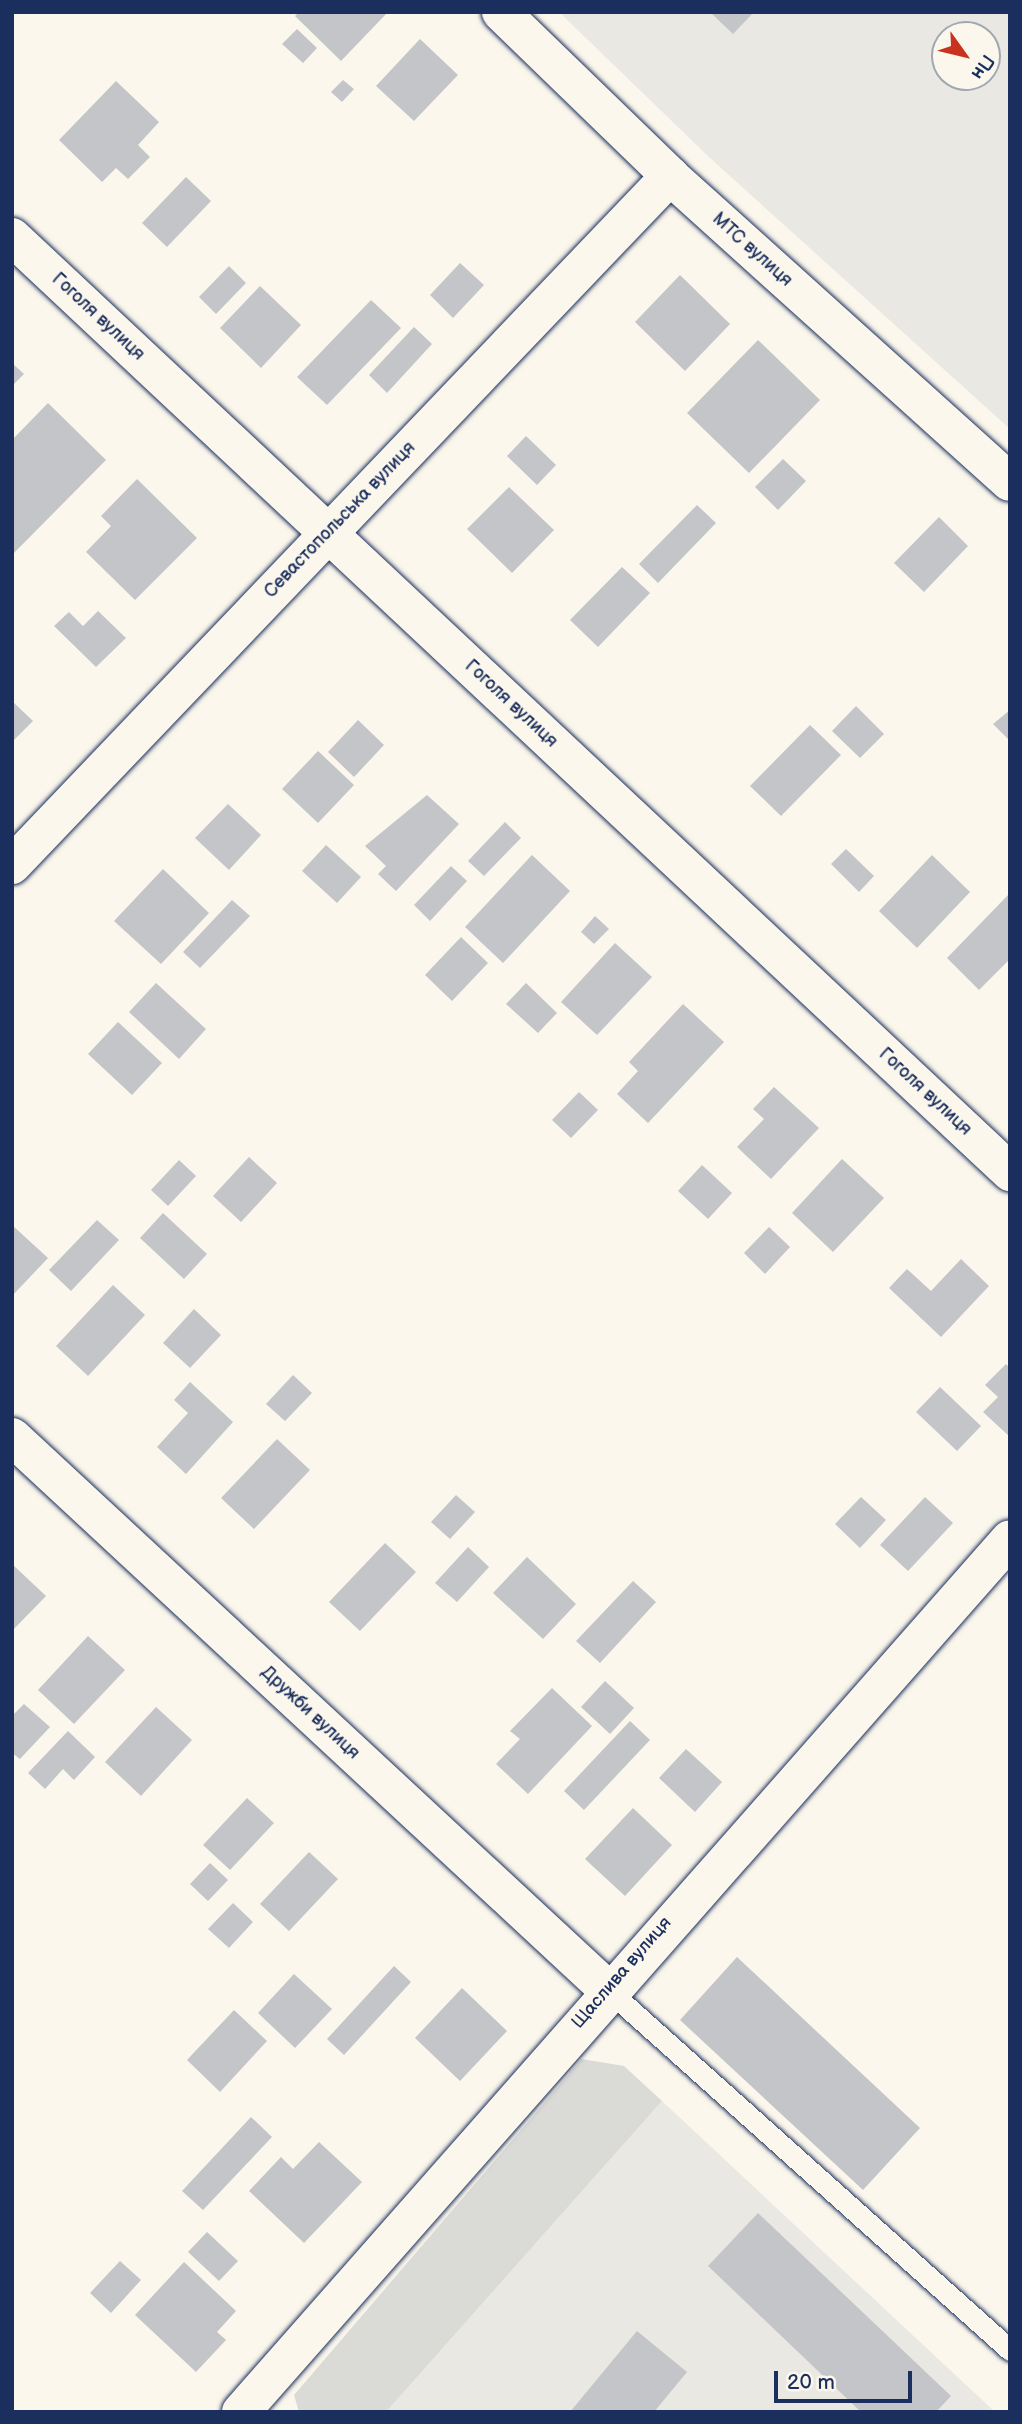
<!DOCTYPE html>
<html>
<head>
<meta charset="utf-8">
<style>
	body { margin:0 }
	#map { position:relative; width:1022px; height:2424px; overflow:hidden; background:#fbf7ec; font-family:"Balsamiq Sans",sans-serif }
	div>[style] { position:absolute }
	[style*='--x'] { left:calc(var(--x)*1px); top:calc(var(--y)*1px); width:calc(var(--w)*1px); rotate:calc(var(--a)*1deg) }
	.built>* { inset:0; background:#eae8e2 }
	.green>* { inset:0; background:#dadad7 }
	.building>* { inset:0; background:#c3c5c9 }
	.roads { filter:drop-shadow(0 0 2px #1b2f5e) drop-shadow(0 0 2px #1b2f5e) }
	.service>* { height:21px; margin:-10.5px; padding:0 10.5px; transform-origin:10.5px; border-radius:10.5px; background:#fbf7ec }
	.minor>* { height:38px; margin:-19px; padding:0 19px; transform-origin:19px; border-radius:19px; background:#fbf7ec }
	span { translate:-50% -50%; white-space:nowrap; text-align:center; line-height:1.15; -webkit-text-stroke:5px #fbf7ec; paint-order:stroke }
	.street-label { font-size:18px; color:#1b2f5e }
	.frame { position:absolute; inset:0; border:14px solid #1b2f5e; pointer-events:none }
	.north { position:absolute; left:931px; top:21px; width:70px; height:70px; box-sizing:border-box; background:#fbf7ec; border:2px solid #a1a7b3; border-radius:50%; rotate:124deg; font-size:19px; font-weight:700; line-height:28px; text-align:center; color:#1b2f5e }
	.north::after { content:''; display:block; margin:auto; width:24px; height:32px; background:#c8321e; clip-path:polygon(50% 0,100% 100%,50% 72%,0 100%) }
	.scale { position:absolute; left:774px; top:2371px; width:138px; height:32px; box-sizing:border-box; border:4px solid #1b2f5e; border-top:0; padding-left:9px; font-size:21px; line-height:24px; white-space:nowrap; color:#1b2f5e; -webkit-text-stroke:5px #fbf7ec; paint-order:stroke }
</style>
</head>
<body>
<div id="map">
	<div class="built">
		<i style="clip-path:polygon(evenodd,559px 12px,1010px 12px,1010px 429px,709px 157px,559px 12px,945px 35px,987px 35px,987px 77px,945px 77px,945px 35px)"></i>
		<i style="clip-path:polygon(662px 2101px,995px 2412px,386px 2412px)"></i>
	</div>
	<div class="green">
		<i style="clip-path:polygon(582px 2059px,624px 2066px,662px 2101px,386px 2412px,299px 2412px,294px 2395px)"></i>
	</div>
	<div class="building">
		<i style="clip-path:polygon(299px 12px,388px 12px,341px 61px,295px 16px)"></i>
		<i style="clip-path:polygon(710px 12px,754px 12px,733px 34px)"></i>
		<i style="clip-path:polygon(297px 29px,317px 48px,303px 63px,282px 44px)"></i>
		<i style="clip-path:polygon(420px 39px,458px 75px,414px 121px,376px 86px)"></i>
		<i style="clip-path:polygon(343px 80px,354px 89px,342px 102px,331px 92px)"></i>
		<i style="clip-path:polygon(116px 81px,159px 122px,138px 145px,150px 157px,128px 179px,116px 168px,102px 182px,59px 140px)"></i>
		<i style="clip-path:polygon(186px 177px,211px 201px,167px 247px,142px 223px)"></i>
		<i style="clip-path:polygon(460px 263px,484px 285px,453px 318px,430px 295px)"></i>
		<i style="clip-path:polygon(229px 266px,246px 283px,216px 314px,199px 297px)"></i>
		<i style="clip-path:polygon(680px 275px,730px 324px,685px 371px,635px 322px)"></i>
		<i style="clip-path:polygon(260px 286px,301px 325px,261px 368px,220px 328px)"></i>
		<i style="clip-path:polygon(371px 300px,401px 328px,327px 405px,297px 377px)"></i>
		<i style="clip-path:polygon(414px 327px,432px 344px,387px 393px,369px 375px)"></i>
		<i style="clip-path:polygon(758px 340px,820px 400px,749px 473px,687px 413px)"></i>
		<i style="clip-path:polygon(12px 363px,24px 374px,12px 386px)"></i>
		<i style="clip-path:polygon(48px 403px,106px 460px,12px 555px,12px 440px)"></i>
		<i style="clip-path:polygon(526px 436px,556px 465px,537px 485px,507px 456px)"></i>
		<i style="clip-path:polygon(783px 459px,806px 481px,778px 510px,755px 487px)"></i>
		<i style="clip-path:polygon(137px 479px,197px 538px,135px 600px,86px 552px,111px 526px,101px 516px)"></i>
		<i style="clip-path:polygon(509px 487px,554px 530px,512px 573px,467px 529px)"></i>
		<i style="clip-path:polygon(697px 505px,716px 523px,658px 583px,639px 564px)"></i>
		<i style="clip-path:polygon(939px 517px,968px 546px,924px 592px,894px 563px)"></i>
		<i style="clip-path:polygon(622px 567px,650px 593px,598px 647px,570px 620px)"></i>
		<i style="clip-path:polygon(98px 611px,126px 638px,96px 667px,54px 626px,69px 612px,83px 626px)"></i>
		<i style="clip-path:polygon(12px 701px,33px 721px,12px 742px)"></i>
		<i style="clip-path:polygon(856px 706px,884px 734px,860px 758px,832px 731px)"></i>
		<i style="clip-path:polygon(1010px 710px,1010px 741px,993px 724px)"></i>
		<i style="clip-path:polygon(358px 720px,384px 745px,354px 777px,328px 752px)"></i>
		<i style="clip-path:polygon(810px 725px,841px 755px,781px 816px,750px 786px)"></i>
		<i style="clip-path:polygon(318px 751px,354px 785px,318px 823px,282px 789px)"></i>
		<i style="clip-path:polygon(427px 795px,459px 824px,396px 891px,378px 874px,386px 866px,365px 846px)"></i>
		<i style="clip-path:polygon(228px 804px,261px 835px,229px 870px,195px 838px)"></i>
		<i style="clip-path:polygon(505px 822px,521px 838px,484px 876px,468px 861px)"></i>
		<i style="clip-path:polygon(326px 845px,361px 877px,337px 903px,302px 871px)"></i>
		<i style="clip-path:polygon(846px 849px,874px 876px,859px 892px,831px 864px)"></i>
		<i style="clip-path:polygon(532px 855px,570px 891px,503px 963px,465px 927px)"></i>
		<i style="clip-path:polygon(932px 855px,970px 892px,917px 948px,879px 911px)"></i>
		<i style="clip-path:polygon(451px 866px,467px 881px,430px 921px,414px 905px)"></i>
		<i style="clip-path:polygon(163px 869px,209px 913px,161px 964px,114px 921px)"></i>
		<i style="clip-path:polygon(1010px 893px,1010px 959px,979px 990px,947px 958px)"></i>
		<i style="clip-path:polygon(232px 900px,250px 916px,200px 968px,183px 952px)"></i>
		<i style="clip-path:polygon(595px 916px,609px 929px,594px 944px,581px 932px)"></i>
		<i style="clip-path:polygon(461px 937px,488px 963px,452px 1001px,425px 975px)"></i>
		<i style="clip-path:polygon(615px 943px,652px 977px,597px 1035px,561px 1002px)"></i>
		<i style="clip-path:polygon(156px 983px,206px 1029px,179px 1059px,129px 1012px)"></i>
		<i style="clip-path:polygon(526px 983px,557px 1013px,538px 1033px,506px 1004px)"></i>
		<i style="clip-path:polygon(683px 1004px,724px 1042px,648px 1123px,617px 1094px,638px 1071px,629px 1062px)"></i>
		<i style="clip-path:polygon(118px 1022px,162px 1063px,132px 1095px,88px 1054px)"></i>
		<i style="clip-path:polygon(774px 1087px,819px 1128px,771px 1179px,737px 1147px,764px 1119px,753px 1109px)"></i>
		<i style="clip-path:polygon(579px 1092px,598px 1110px,571px 1138px,552px 1120px)"></i>
		<i style="clip-path:polygon(249px 1157px,277px 1183px,241px 1222px,213px 1196px)"></i>
		<i style="clip-path:polygon(842px 1159px,884px 1198px,833px 1252px,792px 1213px)"></i>
		<i style="clip-path:polygon(179px 1160px,196px 1176px,168px 1206px,151px 1190px)"></i>
		<i style="clip-path:polygon(702px 1165px,732px 1193px,708px 1219px,678px 1191px)"></i>
		<i style="clip-path:polygon(163px 1213px,207px 1254px,184px 1279px,140px 1238px)"></i>
		<i style="clip-path:polygon(97px 1220px,119px 1240px,71px 1291px,49px 1270px)"></i>
		<i style="clip-path:polygon(12px 1225px,48px 1258px,12px 1296px)"></i>
		<i style="clip-path:polygon(769px 1227px,790px 1247px,765px 1274px,744px 1253px)"></i>
		<i style="clip-path:polygon(961px 1259px,989px 1286px,941px 1337px,889px 1288px,907px 1269px,931px 1291px)"></i>
		<i style="clip-path:polygon(113px 1285px,145px 1315px,88px 1376px,56px 1346px)"></i>
		<i style="clip-path:polygon(194px 1309px,221px 1335px,190px 1368px,163px 1343px)"></i>
		<i style="clip-path:polygon(1006px 1364px,1010px 1368px,1010px 1437px,983px 1412px,998px 1397px,985px 1385px)"></i>
		<i style="clip-path:polygon(293px 1375px,312px 1393px,285px 1421px,266px 1404px)"></i>
		<i style="clip-path:polygon(190px 1382px,233px 1422px,186px 1474px,157px 1447px,188px 1413px,174px 1400px)"></i>
		<i style="clip-path:polygon(940px 1387px,981px 1426px,957px 1451px,916px 1412px)"></i>
		<i style="clip-path:polygon(277px 1439px,310px 1470px,254px 1529px,221px 1498px)"></i>
		<i style="clip-path:polygon(456px 1495px,475px 1512px,450px 1539px,431px 1522px)"></i>
		<i style="clip-path:polygon(861px 1497px,886px 1520px,860px 1548px,835px 1524px)"></i>
		<i style="clip-path:polygon(925px 1497px,953px 1523px,908px 1571px,880px 1545px)"></i>
		<i style="clip-path:polygon(385px 1543px,416px 1572px,360px 1631px,329px 1602px)"></i>
		<i style="clip-path:polygon(468px 1547px,489px 1567px,457px 1602px,435px 1583px)"></i>
		<i style="clip-path:polygon(527px 1557px,576px 1604px,543px 1639px,493px 1593px)"></i>
		<i style="clip-path:polygon(12px 1564px,46px 1596px,12px 1631px)"></i>
		<i style="clip-path:polygon(633px 1581px,656px 1602px,600px 1663px,576px 1641px)"></i>
		<i style="clip-path:polygon(88px 1636px,125px 1670px,74px 1724px,38px 1690px)"></i>
		<i style="clip-path:polygon(605px 1681px,634px 1708px,610px 1734px,581px 1707px)"></i>
		<i style="clip-path:polygon(552px 1688px,592px 1726px,528px 1794px,496px 1764px,520px 1739px,510px 1731px)"></i>
		<i style="clip-path:polygon(24px 1704px,50px 1727px,20px 1759px,12px 1753px,12px 1716px)"></i>
		<i style="clip-path:polygon(156px 1707px,192px 1740px,141px 1796px,105px 1762px)"></i>
		<i style="clip-path:polygon(630px 1721px,650px 1740px,584px 1810px,564px 1791px)"></i>
		<i style="clip-path:polygon(68px 1731px,95px 1757px,74px 1780px,63px 1769px,45px 1789px,28px 1773px)"></i>
		<i style="clip-path:polygon(686px 1749px,722px 1782px,695px 1812px,659px 1778px)"></i>
		<i style="clip-path:polygon(247px 1798px,274px 1823px,230px 1870px,203px 1845px)"></i>
		<i style="clip-path:polygon(633px 1808px,672px 1845px,625px 1896px,585px 1859px)"></i>
		<i style="clip-path:polygon(309px 1852px,338px 1879px,289px 1931px,260px 1904px)"></i>
		<i style="clip-path:polygon(210px 1863px,228px 1880px,208px 1901px,190px 1884px)"></i>
		<i style="clip-path:polygon(233px 1903px,253px 1922px,229px 1948px,208px 1929px)"></i>
		<i style="clip-path:polygon(737px 1957px,920px 2128px,863px 2190px,680px 2020px)"></i>
		<i style="clip-path:polygon(394px 1966px,411px 1982px,344px 2055px,327px 2039px)"></i>
		<i style="clip-path:polygon(294px 1974px,332px 2009px,295px 2048px,258px 2013px)"></i>
		<i style="clip-path:polygon(462px 1988px,507px 2031px,460px 2081px,415px 2038px)"></i>
		<i style="clip-path:polygon(234px 2010px,267px 2041px,220px 2092px,187px 2060px)"></i>
		<i style="clip-path:polygon(251px 2117px,272px 2137px,203px 2210px,182px 2191px)"></i>
		<i style="clip-path:polygon(319px 2142px,362px 2182px,304px 2243px,249px 2191px,281px 2157px,293px 2169px)"></i>
		<i style="clip-path:polygon(758px 2213px,951px 2396px,936px 2412px,861px 2412px,708px 2266px)"></i>
		<i style="clip-path:polygon(207px 2232px,238px 2261px,219px 2281px,188px 2252px)"></i>
		<i style="clip-path:polygon(120px 2261px,141px 2280px,111px 2313px,90px 2293px)"></i>
		<i style="clip-path:polygon(184px 2262px,236px 2311px,217px 2332px,226px 2340px,196px 2372px,135px 2315px)"></i>
		<i style="clip-path:polygon(637px 2331px,687px 2372px,654px 2412px,570px 2412px)"></i>
	</div>
	<div class="roads">
		<div class="service">
			<i style="--x:607;--y:1989;--w:541;--a:41.85"></i>
		</div>
		<div class="minor">
			<i style="--x:501;--y:12;--w:235;--a:44.1"></i>
			<i style="--x:670;--y:176;--w:457;--a:42"></i>
			<i style="--x:12;--y:237;--w:1368;--a:43.13"></i>
			<i style="--x:12;--y:865;--w:953;--a:-46.32"></i>
			<i style="--x:12;--y:1437;--w:812;--a:42.85"></i>
			<i style="--x:241;--y:2412;--w:1163;--a:-48.62"></i>
		</div>
	</div>
	<div class="street-label">
		<span style="left:752px;top:250px;rotate:42deg">МТС вулиця</span>
		<span style="left:98px;top:317px;rotate:43deg">Гоголя вулиця</span>
		<span style="left:340px;top:520px;rotate:-46deg">Севастопольська вулиця</span>
		<span style="left:511px;top:704px;rotate:43deg">Гоголя вулиця</span>
		<span style="left:925px;top:1092px;rotate:43deg">Гоголя вулиця</span>
		<span style="left:310px;top:1713px;rotate:43deg">Дружби вулиця</span>
		<span style="left:622px;top:1973px;rotate:-49deg">Щаслива вулиця</span>
	</div>
	<div class="frame"></div>
	<div class="north">Пн</div>
	<div class="scale">20 m</div>
</div>
</body>
</html>
